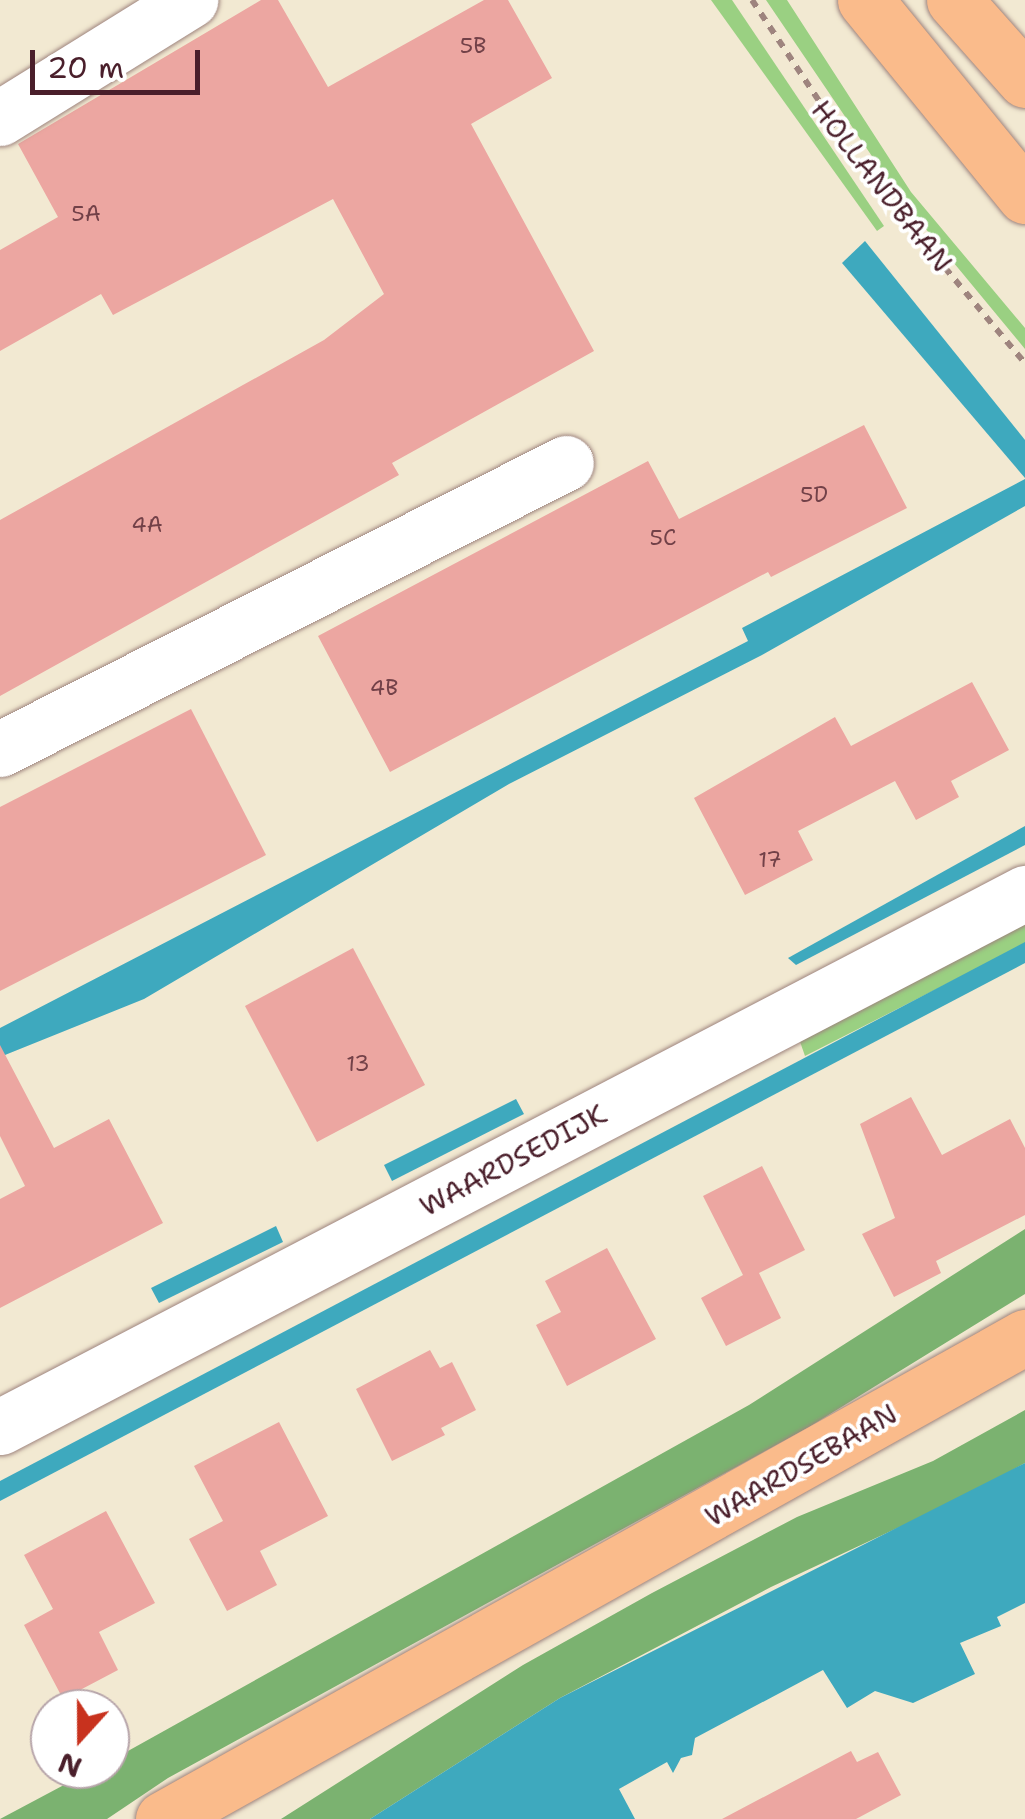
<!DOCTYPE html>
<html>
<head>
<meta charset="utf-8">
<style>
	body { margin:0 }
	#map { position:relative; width:1025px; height:1819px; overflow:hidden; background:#f2e9d2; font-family:"Shantell Sans",sans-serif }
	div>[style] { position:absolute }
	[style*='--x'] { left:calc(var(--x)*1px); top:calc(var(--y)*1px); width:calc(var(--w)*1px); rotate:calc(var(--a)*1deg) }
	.green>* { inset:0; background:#9ad082 }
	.forest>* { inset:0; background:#7bb270 }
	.water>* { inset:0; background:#3ea9be }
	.building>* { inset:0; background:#eca6a1 }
	.path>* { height:6px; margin-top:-3px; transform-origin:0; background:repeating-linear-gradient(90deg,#9e847e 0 8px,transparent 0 16px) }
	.roads { filter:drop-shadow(0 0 2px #9e847e) drop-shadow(0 0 2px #9e847e) }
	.minor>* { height:55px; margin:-27.5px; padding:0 27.5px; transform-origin:27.5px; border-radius:27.5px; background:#fff }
	.major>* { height:55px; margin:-27.5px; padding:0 27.5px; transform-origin:27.5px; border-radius:27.5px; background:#fabb8b }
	span { translate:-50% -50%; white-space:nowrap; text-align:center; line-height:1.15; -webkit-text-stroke:8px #fff; paint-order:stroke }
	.number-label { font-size:22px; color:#724148 }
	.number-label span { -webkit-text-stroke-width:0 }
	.street-label { font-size:28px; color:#4a1f2b }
	.north { position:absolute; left:30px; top:1689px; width:100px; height:100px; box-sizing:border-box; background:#fff; border:2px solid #b7a5aa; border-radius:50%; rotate:201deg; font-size:28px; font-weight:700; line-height:40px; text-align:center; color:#4a1f2b }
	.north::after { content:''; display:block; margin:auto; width:35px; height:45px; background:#c8321e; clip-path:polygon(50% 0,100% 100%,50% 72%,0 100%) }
	.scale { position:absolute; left:30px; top:50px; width:170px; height:45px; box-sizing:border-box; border:5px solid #4a1f2b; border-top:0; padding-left:12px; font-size:30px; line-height:35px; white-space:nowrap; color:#4a1f2b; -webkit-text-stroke:8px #fff; paint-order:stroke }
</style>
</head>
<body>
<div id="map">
	<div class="green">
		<i style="clip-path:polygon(711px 0,732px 0,884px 226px,877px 231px)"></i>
		<i style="clip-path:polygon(766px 0,787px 0,911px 192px,1025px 328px,1025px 349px,901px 199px)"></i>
		<i style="clip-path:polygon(1025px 916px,1025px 944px,805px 1056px,797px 1033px)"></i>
	</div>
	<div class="forest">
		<i style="clip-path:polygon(1025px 1229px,1025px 1294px,809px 1427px,168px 1778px,107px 1819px,0 1819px,94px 1769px,110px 1769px,110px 1761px,749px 1405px)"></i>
		<i style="clip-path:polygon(1025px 1410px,1025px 1463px,966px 1496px,771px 1587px,560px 1698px,370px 1819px,281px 1819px,523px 1665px,652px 1593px,797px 1517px,933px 1461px)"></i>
	</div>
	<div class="water">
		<i style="clip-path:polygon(865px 241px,1025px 440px,1025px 478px,842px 263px)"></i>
		<i style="clip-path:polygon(1025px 479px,1025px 506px,762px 655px,509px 784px,144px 999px,0 1057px,0 1028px,748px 641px,742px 628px)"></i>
		<i style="clip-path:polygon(1025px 826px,1025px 845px,796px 965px,788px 958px)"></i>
		<i style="clip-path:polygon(1025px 942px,1025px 963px,0 1501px,0 1481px)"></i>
		<i style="clip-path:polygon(516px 1099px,524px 1114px,392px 1181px,384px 1165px)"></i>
		<i style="clip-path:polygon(276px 1226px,283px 1242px,159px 1303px,151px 1288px)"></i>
		<i style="clip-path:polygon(1025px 1463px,1025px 1603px,997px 1617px,1001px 1626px,960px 1643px,975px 1674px,913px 1703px,875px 1691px,847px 1708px,823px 1670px,695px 1738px,692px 1755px,681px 1758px,673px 1773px,667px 1762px,619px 1789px,635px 1819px,370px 1819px,560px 1698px)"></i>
	</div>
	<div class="building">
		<i style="clip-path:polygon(261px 0,278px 0,328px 87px,484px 0,508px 0,552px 78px,471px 124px,594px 351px,392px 463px,399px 475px,0 696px,0 520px,324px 340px,384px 294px,333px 199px,113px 315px,101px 294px,0 351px,0 250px,58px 217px,18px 144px)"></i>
		<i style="clip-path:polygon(864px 425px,907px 508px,771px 577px,768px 572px,390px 772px,318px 636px,648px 461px,679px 519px)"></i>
		<i style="clip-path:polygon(972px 682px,1009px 750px,951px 781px,959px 797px,916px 820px,895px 781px,798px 831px,813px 860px,745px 895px,694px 798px,835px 717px,851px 746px)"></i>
		<i style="clip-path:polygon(191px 709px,266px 855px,0 991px,0 807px)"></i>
		<i style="clip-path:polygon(353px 948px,425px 1085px,317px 1142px,245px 1006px)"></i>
		<i style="clip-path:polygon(0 1045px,54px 1148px,109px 1119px,163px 1223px,0 1308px,0 1199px,25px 1186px,0 1136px)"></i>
		<i style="clip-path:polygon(911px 1097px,942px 1155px,1010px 1119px,1025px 1148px,1025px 1215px,936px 1261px,941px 1273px,894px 1297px,862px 1234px,895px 1218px,860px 1124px)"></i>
		<i style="clip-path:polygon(762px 1166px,805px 1250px,759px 1273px,781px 1318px,726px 1346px,701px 1298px,743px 1275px,703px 1196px)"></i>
		<i style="clip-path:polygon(607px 1248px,656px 1339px,567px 1386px,536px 1325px,561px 1312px,545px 1281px)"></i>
		<i style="clip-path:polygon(430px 1350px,440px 1368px,452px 1362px,476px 1410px,441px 1428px,445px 1435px,392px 1461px,356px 1389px)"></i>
		<i style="clip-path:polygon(279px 1422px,328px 1516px,260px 1551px,277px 1585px,227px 1611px,189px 1539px,223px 1521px,194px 1466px)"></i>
		<i style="clip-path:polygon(106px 1511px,155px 1603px,99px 1632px,118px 1670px,63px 1699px,24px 1625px,53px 1609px,24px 1555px)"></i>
		<i style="clip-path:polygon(851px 1751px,857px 1762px,878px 1752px,901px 1795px,856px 1819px,722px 1819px)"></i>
	</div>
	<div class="path">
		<i style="--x:752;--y:0;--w:219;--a:56.4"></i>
		<i style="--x:873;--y:182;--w:236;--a:50"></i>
	</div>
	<div class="roads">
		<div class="minor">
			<i style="--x:0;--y:118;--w:224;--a:-31.8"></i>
			<i style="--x:0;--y:749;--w:634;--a:-26.81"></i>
			<i style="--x:0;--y:1427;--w:1156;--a:-27.52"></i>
		</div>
		<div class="major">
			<i style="--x:865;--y:0;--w:253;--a:50.8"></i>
			<i style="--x:954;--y:0;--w:107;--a:48.4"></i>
			<i style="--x:163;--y:1819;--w:988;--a:-29.21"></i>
		</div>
	</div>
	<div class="number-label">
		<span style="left:473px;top:46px">5B</span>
		<span style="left:86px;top:214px">5A</span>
		<span style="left:814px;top:495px">5D</span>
		<span style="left:147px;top:525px">4A</span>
		<span style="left:663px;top:538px">5C</span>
		<span style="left:384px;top:688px">4B</span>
		<span style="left:770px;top:860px">17</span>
		<span style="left:358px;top:1064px">13</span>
	</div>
	<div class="street-label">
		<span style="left:882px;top:186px;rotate:52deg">HOLLANDBAAN</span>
		<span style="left:513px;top:1160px;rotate:-28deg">WAARDSEDIJK</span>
		<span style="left:801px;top:1465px;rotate:-30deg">WAARDSEBAAN</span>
	</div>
	<div class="north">N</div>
	<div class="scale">20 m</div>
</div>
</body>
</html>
